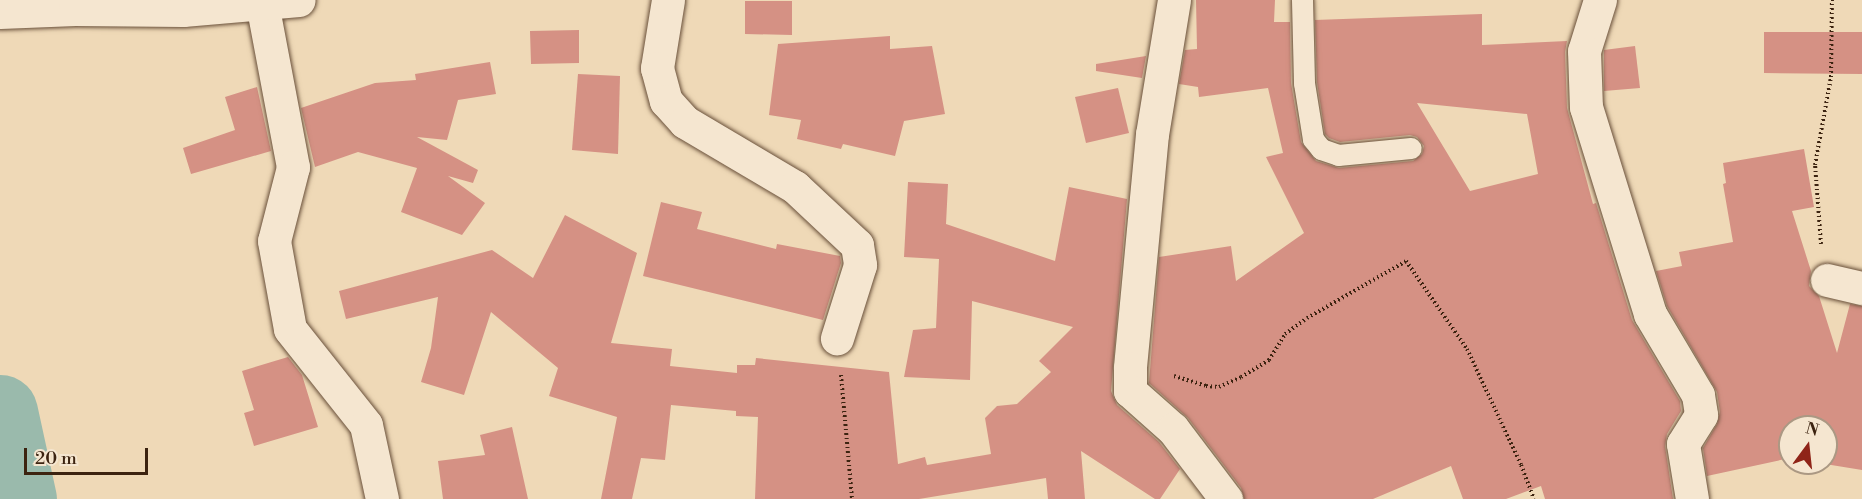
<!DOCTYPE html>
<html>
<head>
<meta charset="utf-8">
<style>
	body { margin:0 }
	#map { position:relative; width:1862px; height:499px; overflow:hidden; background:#efd9b7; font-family:"Libre Bodoni",serif }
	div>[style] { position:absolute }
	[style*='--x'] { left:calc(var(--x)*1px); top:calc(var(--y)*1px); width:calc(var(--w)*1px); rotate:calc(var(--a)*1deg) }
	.river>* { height:75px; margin:-37.5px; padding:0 37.5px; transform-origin:37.5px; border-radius:37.5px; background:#9abaac }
	.building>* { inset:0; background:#d59184 }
	.path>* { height:4px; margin-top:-2px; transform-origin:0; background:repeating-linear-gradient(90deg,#3c2310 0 1.5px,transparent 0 4.5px) }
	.roads { filter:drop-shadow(0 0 2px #69503a) drop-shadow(0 0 2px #69503a) }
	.service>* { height:21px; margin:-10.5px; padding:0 10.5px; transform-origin:10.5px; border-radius:10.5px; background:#f5e6d0 }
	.minor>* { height:33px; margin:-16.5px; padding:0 16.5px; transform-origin:16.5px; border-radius:16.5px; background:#f5e6d0 }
	.tertiary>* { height:33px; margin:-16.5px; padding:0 16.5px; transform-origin:16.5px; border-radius:16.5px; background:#f5e6d0 }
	span { translate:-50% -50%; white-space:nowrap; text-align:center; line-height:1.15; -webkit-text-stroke:4.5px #f5e6d0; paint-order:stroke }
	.north { position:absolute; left:1778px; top:415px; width:60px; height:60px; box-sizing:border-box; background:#f5e6d0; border:2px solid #ab9883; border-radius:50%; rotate:15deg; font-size:16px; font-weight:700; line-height:24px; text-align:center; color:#3c2310 }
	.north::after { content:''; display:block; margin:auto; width:21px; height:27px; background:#8f2418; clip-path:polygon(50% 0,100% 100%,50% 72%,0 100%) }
	.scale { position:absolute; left:24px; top:448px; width:124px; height:27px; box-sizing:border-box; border:3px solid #3c2310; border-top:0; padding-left:8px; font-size:18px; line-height:21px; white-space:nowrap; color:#3c2310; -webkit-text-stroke:4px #f5e6d0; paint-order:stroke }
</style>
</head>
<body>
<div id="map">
	<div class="river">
		<i style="--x:0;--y:412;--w:89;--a:77.7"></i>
	</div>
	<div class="building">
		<i style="clip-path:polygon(evenodd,1196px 0,1275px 0,1274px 22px,1290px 22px,1291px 83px,1301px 142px,1316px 161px,1339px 168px,1413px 161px,1422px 154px,1424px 146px,1417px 137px,1410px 135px,1340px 142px,1329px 138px,1325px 134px,1317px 82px,1315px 20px,1482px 14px,1482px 45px,1567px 41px,1565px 52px,1567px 108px,1593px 204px,1596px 203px,1632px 320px,1680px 401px,1681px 411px,1667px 434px,1665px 446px,1673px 499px,1545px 499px,1541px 486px,1506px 499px,1463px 499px,1451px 466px,1373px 499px,1244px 499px,1241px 488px,1188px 418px,1149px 383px,1159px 257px,1231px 246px,1236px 281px,1304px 233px,1266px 157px,1283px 153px,1268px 88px,1199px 97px,1198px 87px,1179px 84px,1185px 50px,1197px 49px,1196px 0,1417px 103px,1527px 114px,1538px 174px,1470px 191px,1417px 103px)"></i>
		<i style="clip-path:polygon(745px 1px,792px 1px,792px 35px,745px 34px)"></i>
		<i style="clip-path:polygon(579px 30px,579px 63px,531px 64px,530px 31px)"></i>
		<i style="clip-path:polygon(1764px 32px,1862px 32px,1862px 74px,1764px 73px)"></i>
		<i style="clip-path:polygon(890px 36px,890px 49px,932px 46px,945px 114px,904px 121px,895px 156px,843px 144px,841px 149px,797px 139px,801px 120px,769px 115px,778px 44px)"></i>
		<i style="clip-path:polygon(1635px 46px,1640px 88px,1604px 91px,1604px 50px)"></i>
		<i style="clip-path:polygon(1146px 56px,1142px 78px,1096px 71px,1096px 64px)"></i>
		<i style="clip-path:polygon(490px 62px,496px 94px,458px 100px,447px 140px,417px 137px,478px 170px,473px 183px,448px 176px,485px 203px,462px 235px,401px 212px,417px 168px,358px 152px,315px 167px,301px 108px,375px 83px,416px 80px,415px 74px)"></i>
		<i style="clip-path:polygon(578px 74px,620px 76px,618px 154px,572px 150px)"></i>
		<i style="clip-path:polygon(257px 87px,271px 151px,191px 174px,183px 148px,235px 130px,225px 97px)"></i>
		<i style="clip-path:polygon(1118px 88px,1129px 133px,1086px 143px,1075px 97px)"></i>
		<i style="clip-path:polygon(1804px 149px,1814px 207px,1792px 211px,1811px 271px,1809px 286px,1819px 296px,1837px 353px,1850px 304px,1862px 306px,1862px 470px,1819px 463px,1826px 463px,1826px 427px,1790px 427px,1790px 458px,1707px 476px,1703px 448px,1717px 424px,1720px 412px,1717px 392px,1667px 306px,1656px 271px,1682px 266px,1679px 252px,1733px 242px,1723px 184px,1726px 183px,1723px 163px)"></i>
		<i style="clip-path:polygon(908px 182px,948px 184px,946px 224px,1055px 261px,1069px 187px,1127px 199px,1111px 391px,1117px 405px,1159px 442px,1180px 469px,1160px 499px,1155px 499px,1081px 451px,1085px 499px,1048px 499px,1046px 478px,919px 499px,755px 499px,758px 417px,736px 416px,736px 411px,671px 405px,665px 460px,641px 458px,632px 499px,601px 499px,617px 417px,549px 396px,558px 368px,491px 312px,464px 395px,421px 382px,431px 348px,438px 297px,346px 319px,339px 291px,492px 250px,533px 278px,565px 215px,637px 253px,611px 343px,672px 349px,670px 366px,737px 373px,737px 365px,755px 365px,756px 358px,889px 372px,898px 464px,925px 457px,927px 465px,991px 454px,985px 418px,997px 406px,1017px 404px,1051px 372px,1039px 361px,1073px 327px,972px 301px,970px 380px,904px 377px,913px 330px,936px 328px,939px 259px,904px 257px)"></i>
		<i style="clip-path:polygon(661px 202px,702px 212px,697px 229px,776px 249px,777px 244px,840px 256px,841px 263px,823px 320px,643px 276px)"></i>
		<i style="clip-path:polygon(288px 357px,302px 375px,318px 427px,254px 446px,244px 413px,254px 410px,242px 371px)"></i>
		<i style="clip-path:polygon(512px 427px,528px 499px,443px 499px,438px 461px,485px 455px,480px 435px)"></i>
	</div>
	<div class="path">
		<i style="--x:1821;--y:244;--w:79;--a:-94.3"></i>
		<i style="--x:1815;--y:165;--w:89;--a:-79.7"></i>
		<i style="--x:1831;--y:77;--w:77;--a:-89.3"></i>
		<i style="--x:841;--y:375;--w:124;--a:84.9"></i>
		<i style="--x:1174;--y:376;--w:34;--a:17"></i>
		<i style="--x:1206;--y:386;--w:13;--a:4"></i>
		<i style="--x:1219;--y:387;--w:24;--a:-24"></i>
		<i style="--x:1241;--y:377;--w:33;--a:-31"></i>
		<i style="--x:1269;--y:360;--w:31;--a:-58"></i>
		<i style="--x:1285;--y:334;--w:27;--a:-36"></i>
		<i style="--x:1307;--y:318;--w:114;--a:-29.9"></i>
		<i style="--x:1406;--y:261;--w:107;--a:55.3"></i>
		<i style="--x:1467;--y:349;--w:128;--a:65"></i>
		<i style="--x:1521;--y:465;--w:36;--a:69"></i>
	</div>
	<div class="roads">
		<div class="service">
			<i style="--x:1302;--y:0;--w:83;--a:88.6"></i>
			<i style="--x:1304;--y:83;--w:57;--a:80.9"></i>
			<i style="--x:1313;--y:139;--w:13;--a:51"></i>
			<i style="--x:1321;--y:149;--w:18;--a:19"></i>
			<i style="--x:1338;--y:155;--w:73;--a:-5.5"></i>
		</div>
		<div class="minor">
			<i style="--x:668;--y:0;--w:69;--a:99.2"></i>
			<i style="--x:657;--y:68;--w:34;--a:75"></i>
			<i style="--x:666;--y:101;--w:28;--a:48"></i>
			<i style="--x:685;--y:122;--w:128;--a:30.6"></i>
			<i style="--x:795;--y:187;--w:85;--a:43.1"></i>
			<i style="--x:857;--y:245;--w:20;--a:81"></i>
			<i style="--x:860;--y:265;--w:77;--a:107.5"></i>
			<i style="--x:1174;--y:0;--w:136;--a:99.3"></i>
			<i style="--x:1152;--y:134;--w:235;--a:95.4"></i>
			<i style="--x:1130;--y:368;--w:23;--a:90"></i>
			<i style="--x:1130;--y:391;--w:57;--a:41.5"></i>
			<i style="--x:1173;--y:429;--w:88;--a:52.9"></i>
			<i style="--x:1600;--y:0;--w:53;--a:107.4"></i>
			<i style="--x:1584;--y:51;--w:56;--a:88"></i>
			<i style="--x:1586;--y:107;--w:217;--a:72.8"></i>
			<i style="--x:1650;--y:314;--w:94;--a:59.3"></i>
			<i style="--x:1698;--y:395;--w:20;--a:81"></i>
			<i style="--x:1701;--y:415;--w:34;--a:122"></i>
			<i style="--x:1683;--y:444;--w:56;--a:80.7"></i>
			<i style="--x:262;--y:3;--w:167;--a:79.3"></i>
			<i style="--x:293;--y:167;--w:76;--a:104.4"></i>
			<i style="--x:274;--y:241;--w:89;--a:79.7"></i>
			<i style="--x:290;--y:329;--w:122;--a:51.6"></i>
			<i style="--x:366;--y:425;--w:76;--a:77.8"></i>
			<i style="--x:1827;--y:280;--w:36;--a:13"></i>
		</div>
		<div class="tertiary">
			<i style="--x:0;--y:12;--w:75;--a:-2.3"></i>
			<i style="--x:75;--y:9;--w:108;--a:0.5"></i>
			<i style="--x:183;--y:10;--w:116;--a:-4.9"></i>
		</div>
	</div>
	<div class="north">N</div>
	<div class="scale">20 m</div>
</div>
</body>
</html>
